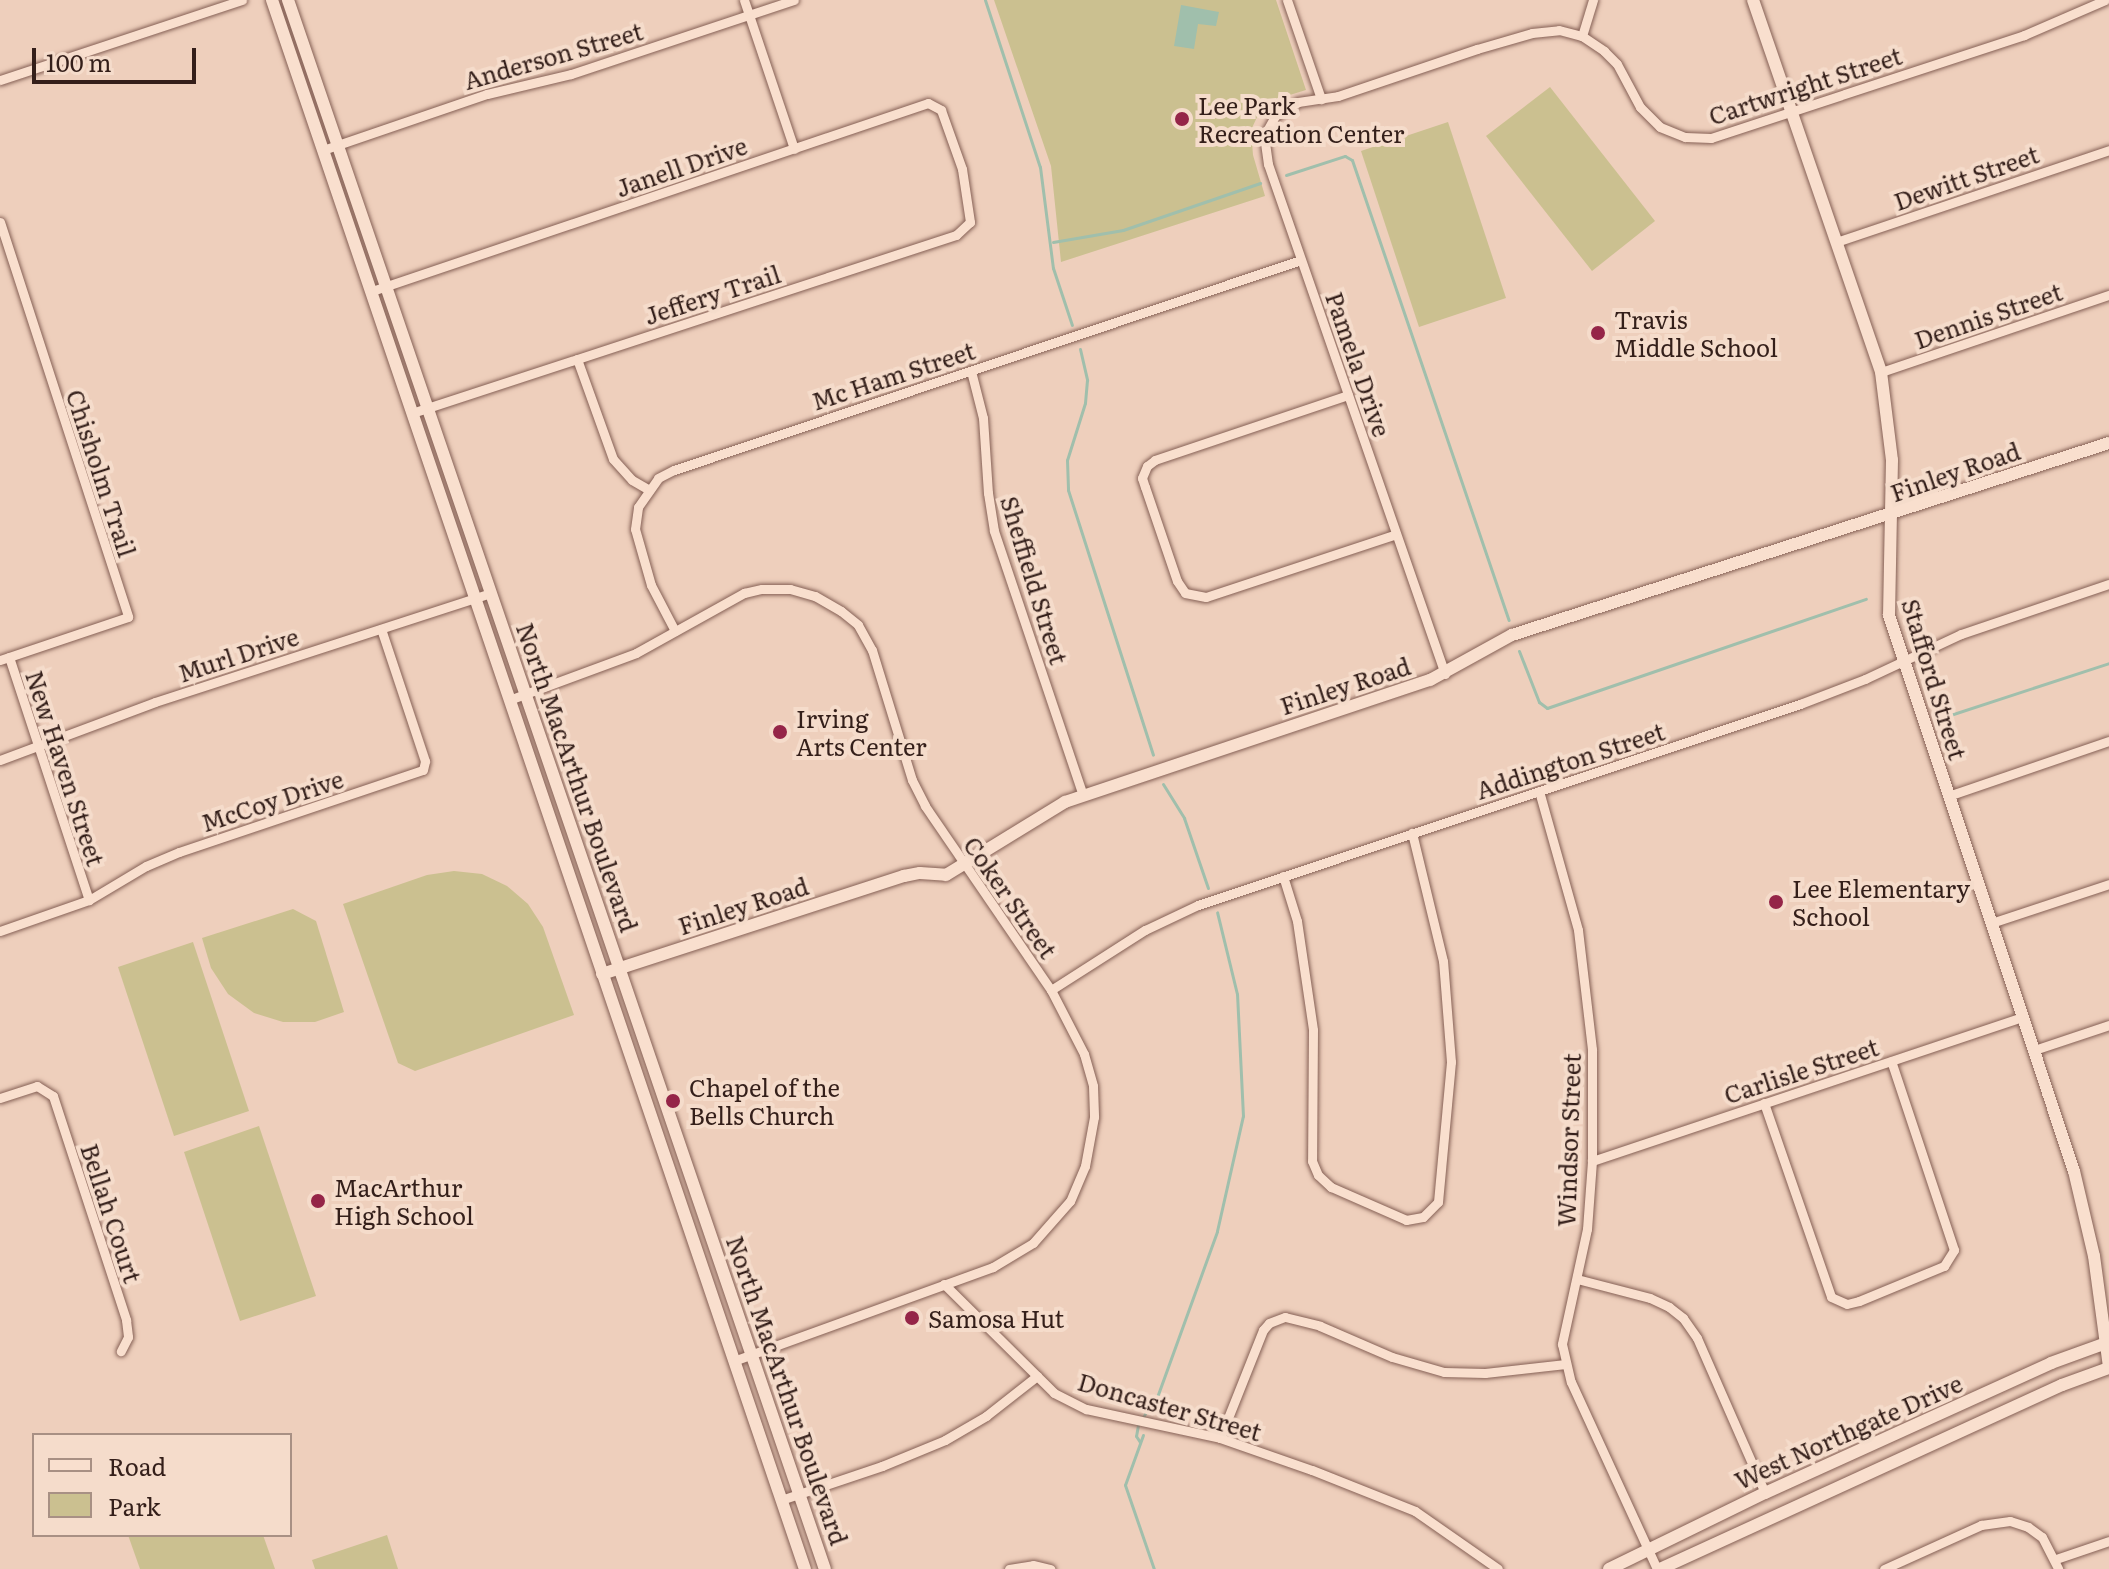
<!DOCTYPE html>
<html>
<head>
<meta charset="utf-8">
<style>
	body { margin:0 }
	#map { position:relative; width:2109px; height:1569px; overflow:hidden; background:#eecfbc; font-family:Literata,serif }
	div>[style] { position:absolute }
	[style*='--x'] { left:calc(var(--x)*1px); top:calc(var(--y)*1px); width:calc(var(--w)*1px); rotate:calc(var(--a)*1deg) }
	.green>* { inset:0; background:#cbc090 }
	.water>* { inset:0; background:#a0bfac }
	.stream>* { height:3px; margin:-1.5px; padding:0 1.5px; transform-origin:1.5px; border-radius:1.5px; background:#a0bfac }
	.roads { filter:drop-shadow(0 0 2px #856055) drop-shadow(0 0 2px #856055) }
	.street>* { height:9px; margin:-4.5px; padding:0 4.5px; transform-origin:4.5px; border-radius:4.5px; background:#f9dfce }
	.secondary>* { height:12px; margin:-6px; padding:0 6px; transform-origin:6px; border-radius:6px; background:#f9dfce }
	.dots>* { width:22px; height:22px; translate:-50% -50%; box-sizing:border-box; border:4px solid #f5dccb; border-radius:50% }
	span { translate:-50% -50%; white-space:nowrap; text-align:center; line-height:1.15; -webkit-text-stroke:8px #f5dccb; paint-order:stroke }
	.street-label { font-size:24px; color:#341f1a }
	.poi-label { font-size:24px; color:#341f1a }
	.left { translate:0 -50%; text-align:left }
	.legend { position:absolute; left:32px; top:1433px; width:260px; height:104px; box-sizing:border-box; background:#f5dccb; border:2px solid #a89084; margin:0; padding:10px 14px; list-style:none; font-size:24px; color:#341f1a }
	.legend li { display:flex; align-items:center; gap:16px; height:40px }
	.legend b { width:40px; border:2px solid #a89084 }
	.scale { position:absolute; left:32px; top:48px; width:164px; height:36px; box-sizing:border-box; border:4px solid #341f1a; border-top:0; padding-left:10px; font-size:24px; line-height:28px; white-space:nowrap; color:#341f1a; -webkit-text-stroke:6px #f5dccb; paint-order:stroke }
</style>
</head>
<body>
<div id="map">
	<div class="green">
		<i style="clip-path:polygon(994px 0,1276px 0,1306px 90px,1280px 98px,1259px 113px,1251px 130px,1253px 155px,1265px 196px,1061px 262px,1051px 166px)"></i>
		<i style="clip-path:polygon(1550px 87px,1655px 221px,1592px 271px,1486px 136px)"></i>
		<i style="clip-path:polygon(1448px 122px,1506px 298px,1419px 327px,1361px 151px)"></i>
		<i style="clip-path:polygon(454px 871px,482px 874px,507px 886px,528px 904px,543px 927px,574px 1015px,415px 1071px,398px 1063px,343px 904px,427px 875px)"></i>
		<i style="clip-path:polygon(293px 909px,316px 921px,344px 1012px,315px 1022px,283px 1022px,254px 1013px,228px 994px,211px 968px,202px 938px)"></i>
		<i style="clip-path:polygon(193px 942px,249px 1111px,174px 1136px,118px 967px)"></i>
		<i style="clip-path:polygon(259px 1126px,316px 1296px,240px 1321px,184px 1152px)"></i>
		<i style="clip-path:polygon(128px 1535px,263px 1535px,275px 1569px,140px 1569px)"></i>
		<i style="clip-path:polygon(387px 1535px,398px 1569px,315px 1569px,312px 1560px)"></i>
	</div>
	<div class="water">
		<i style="clip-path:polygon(1181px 5px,1219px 12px,1216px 26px,1198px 24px,1194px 49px,1174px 46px)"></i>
	</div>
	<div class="stream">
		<i style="--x:985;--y:0;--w:176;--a:71.8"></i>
		<i style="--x:1040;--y:167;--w:102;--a:82.7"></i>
		<i style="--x:1053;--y:268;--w:60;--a:71.6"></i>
		<i style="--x:1286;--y:175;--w:62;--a:-17.9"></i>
		<i style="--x:1345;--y:156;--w:8;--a:30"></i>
		<i style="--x:1352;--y:160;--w:486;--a:71.2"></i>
		<i style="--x:1053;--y:242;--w:71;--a:-9.7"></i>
		<i style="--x:1123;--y:230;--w:145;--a:-18.9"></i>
		<i style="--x:1080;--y:349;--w:32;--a:77"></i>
		<i style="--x:1087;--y:380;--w:23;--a:95"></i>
		<i style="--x:1085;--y:403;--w:60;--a:107.5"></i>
		<i style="--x:1067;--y:460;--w:30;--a:88"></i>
		<i style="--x:1068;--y:490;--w:278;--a:72.2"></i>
		<i style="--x:1519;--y:651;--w:55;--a:68.6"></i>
		<i style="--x:1539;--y:702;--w:10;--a:37"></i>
		<i style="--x:1547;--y:708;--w:337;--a:-18.9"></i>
		<i style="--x:1938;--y:719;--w:180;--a:-18.1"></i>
		<i style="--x:1163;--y:784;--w:40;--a:58"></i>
		<i style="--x:1184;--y:818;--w:74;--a:71.1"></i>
		<i style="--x:1152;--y:1411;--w:191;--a:-70.1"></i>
		<i style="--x:1217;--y:1231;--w:118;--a:-77.3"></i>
		<i style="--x:1243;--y:1116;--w:122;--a:-92.8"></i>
		<i style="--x:1237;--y:994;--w:84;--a:-103.7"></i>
		<i style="--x:1143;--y:1418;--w:17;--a:-66"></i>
		<i style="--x:1150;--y:1402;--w:6;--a:-9"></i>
		<i style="--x:1138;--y:1425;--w:11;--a:100"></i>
		<i style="--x:1136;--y:1436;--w:7;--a:56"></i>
		<i style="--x:1143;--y:1435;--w:53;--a:109.8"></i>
		<i style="--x:1125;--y:1485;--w:89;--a:71"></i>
	</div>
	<div class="roads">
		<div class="street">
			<i style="--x:744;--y:0;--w:157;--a:71.4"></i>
			<i style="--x:1287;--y:0;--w:105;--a:71"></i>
			<i style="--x:1582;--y:36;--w:38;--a:-73"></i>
			<i style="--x:0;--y:80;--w:255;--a:-18.3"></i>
			<i style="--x:323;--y:150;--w:173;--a:-18.9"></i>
			<i style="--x:487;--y:94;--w:86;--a:-13.4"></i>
			<i style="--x:571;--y:74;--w:235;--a:-18.4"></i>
			<i style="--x:0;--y:222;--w:415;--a:72"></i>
			<i style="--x:128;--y:617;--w:135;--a:161.4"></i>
			<i style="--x:1836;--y:242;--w:288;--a:-18.6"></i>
			<i style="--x:372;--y:291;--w:587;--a:-18.68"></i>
			<i style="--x:928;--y:103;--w:15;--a:28"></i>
			<i style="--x:941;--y:110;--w:63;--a:70.4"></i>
			<i style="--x:962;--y:169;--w:54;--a:81.4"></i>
			<i style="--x:970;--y:222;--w:19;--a:137"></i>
			<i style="--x:956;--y:235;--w:572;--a:161.88"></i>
			<i style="--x:577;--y:359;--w:106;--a:70.2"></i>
			<i style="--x:613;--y:459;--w:28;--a:48"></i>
			<i style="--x:632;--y:480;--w:20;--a:30"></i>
			<i style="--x:971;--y:371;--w:49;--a:75.7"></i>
			<i style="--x:983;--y:418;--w:75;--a:86.2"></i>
			<i style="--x:988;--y:493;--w:38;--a:81"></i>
			<i style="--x:994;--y:531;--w:279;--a:71.4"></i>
			<i style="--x:1881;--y:372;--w:241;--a:-18.7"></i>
			<i style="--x:1348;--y:395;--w:204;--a:161.4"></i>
			<i style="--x:1155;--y:460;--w:10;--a:143"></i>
			<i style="--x:1147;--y:466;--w:13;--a:113"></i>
			<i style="--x:1142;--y:478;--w:9;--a:72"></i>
			<i style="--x:1145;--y:487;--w:99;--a:71.2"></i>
			<i style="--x:1177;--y:581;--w:14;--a:56"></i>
			<i style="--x:1185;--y:593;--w:21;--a:11"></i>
			<i style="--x:1206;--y:597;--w:200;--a:-18.3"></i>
			<i style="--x:675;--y:631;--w:52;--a:-117.6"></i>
			<i style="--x:651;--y:585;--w:58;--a:-105.9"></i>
			<i style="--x:635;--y:529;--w:22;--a:-82"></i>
			<i style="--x:638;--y:507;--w:35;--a:-55"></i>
			<i style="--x:658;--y:478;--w:18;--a:-27"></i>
			<i style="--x:674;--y:470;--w:661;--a:-18.52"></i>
			<i style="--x:9;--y:657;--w:256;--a:71.8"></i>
			<i style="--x:1445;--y:674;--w:540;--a:-109.14"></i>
			<i style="--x:1268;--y:164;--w:28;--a:-98"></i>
			<i style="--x:1264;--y:136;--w:23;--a:-61"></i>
			<i style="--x:1275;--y:116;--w:27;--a:-31"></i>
			<i style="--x:1298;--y:102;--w:40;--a:-8.5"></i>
			<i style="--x:1338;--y:96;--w:147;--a:-18.7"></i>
			<i style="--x:1477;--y:49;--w:57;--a:-16.2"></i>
			<i style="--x:1532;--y:33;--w:27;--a:-6"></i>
			<i style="--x:1559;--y:30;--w:24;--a:15"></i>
			<i style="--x:1582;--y:36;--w:27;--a:34"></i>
			<i style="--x:1604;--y:51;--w:18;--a:45"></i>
			<i style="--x:1617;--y:64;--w:49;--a:61.9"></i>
			<i style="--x:1640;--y:107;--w:28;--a:45"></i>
			<i style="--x:1660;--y:127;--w:27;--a:22"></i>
			<i style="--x:1685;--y:137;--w:26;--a:2"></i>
			<i style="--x:1711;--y:138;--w:330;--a:-18.2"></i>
			<i style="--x:2024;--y:35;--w:88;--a:-23.4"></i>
			<i style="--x:509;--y:700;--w:135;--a:-20.3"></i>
			<i style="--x:636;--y:653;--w:124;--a:-29.1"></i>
			<i style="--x:744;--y:593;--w:18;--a:-13"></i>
			<i style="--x:762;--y:589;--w:28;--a:0"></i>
			<i style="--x:790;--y:589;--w:26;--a:16"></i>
			<i style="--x:815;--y:596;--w:30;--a:30"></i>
			<i style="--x:841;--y:611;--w:22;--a:39"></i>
			<i style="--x:858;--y:625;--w:29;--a:61"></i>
			<i style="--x:872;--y:650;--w:136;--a:72.9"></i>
			<i style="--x:912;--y:780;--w:29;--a:63"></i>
			<i style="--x:925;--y:806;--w:223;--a:55.6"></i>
			<i style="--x:1051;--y:990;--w:72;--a:62.7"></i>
			<i style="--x:1084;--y:1054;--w:33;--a:74"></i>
			<i style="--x:1093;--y:1086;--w:31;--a:88"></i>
			<i style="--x:1094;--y:1117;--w:50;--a:100.4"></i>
			<i style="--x:1085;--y:1166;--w:38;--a:113"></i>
			<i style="--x:1070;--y:1201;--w:56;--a:131.4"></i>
			<i style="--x:1033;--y:1243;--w:47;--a:149"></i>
			<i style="--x:993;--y:1267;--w:276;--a:160.1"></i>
			<i style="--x:0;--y:760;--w:165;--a:-20.5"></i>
			<i style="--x:155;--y:702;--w:353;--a:-18"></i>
			<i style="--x:1539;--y:791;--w:144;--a:74.3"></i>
			<i style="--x:1578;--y:930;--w:121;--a:83.3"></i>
			<i style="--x:1592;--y:1050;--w:111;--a:90"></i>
			<i style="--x:1592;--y:1161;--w:68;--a:94.2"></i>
			<i style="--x:1587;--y:1229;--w:118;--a:102.3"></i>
			<i style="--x:1562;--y:1344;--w:39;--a:77"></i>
			<i style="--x:1571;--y:1382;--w:206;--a:65.3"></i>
			<i style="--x:1948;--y:796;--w:170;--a:-18.9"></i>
			<i style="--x:1283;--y:876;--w:47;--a:72.7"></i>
			<i style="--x:1297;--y:921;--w:110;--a:81.6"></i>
			<i style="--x:1313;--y:1030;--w:131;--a:90.4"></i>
			<i style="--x:1312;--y:1161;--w:15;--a:67"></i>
			<i style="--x:1318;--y:1175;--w:18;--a:43"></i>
			<i style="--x:1331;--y:1187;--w:82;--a:23.7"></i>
			<i style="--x:1406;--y:1220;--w:17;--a:-10"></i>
			<i style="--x:1423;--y:1217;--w:21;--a:-45"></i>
			<i style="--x:1438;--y:1202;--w:141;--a:-84.7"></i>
			<i style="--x:1451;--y:1062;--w:101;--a:-94.5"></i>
			<i style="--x:1443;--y:961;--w:132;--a:-103.6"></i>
			<i style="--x:1991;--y:923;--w:124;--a:-18.3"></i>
			<i style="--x:0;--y:931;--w:94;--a:-19.2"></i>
			<i style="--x:89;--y:900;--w:66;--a:-30.8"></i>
			<i style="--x:146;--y:866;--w:36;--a:-23"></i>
			<i style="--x:179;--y:852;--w:257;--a:-18.6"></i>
			<i style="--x:423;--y:770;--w:9;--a:-77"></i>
			<i style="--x:425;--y:761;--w:139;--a:-108.4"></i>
			<i style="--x:1051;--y:990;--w:112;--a:-32.6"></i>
			<i style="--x:1145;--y:930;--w:59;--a:-25.3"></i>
			<i style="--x:1198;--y:905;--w:635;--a:-18.46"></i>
			<i style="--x:1800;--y:704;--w:70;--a:-21"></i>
			<i style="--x:1865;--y:679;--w:106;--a:-25.1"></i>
			<i style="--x:1961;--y:634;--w:156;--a:-18.7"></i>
			<i style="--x:2034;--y:1050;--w:79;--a:-18.4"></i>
			<i style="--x:0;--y:1098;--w:39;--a:-18"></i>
			<i style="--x:37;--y:1086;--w:19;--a:32"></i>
			<i style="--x:53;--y:1096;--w:236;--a:71.9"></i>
			<i style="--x:126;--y:1320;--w:17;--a:83"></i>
			<i style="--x:128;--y:1337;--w:16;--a:117"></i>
			<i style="--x:1764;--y:1103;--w:205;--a:70.9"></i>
			<i style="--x:1831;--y:1297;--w:17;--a:24"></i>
			<i style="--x:1847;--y:1304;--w:12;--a:-14"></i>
			<i style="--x:1859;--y:1301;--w:92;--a:-22.4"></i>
			<i style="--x:1944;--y:1266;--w:19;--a:-58"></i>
			<i style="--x:1954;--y:1250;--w:199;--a:-108.4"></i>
			<i style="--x:1592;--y:1161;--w:454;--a:-18.5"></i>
			<i style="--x:1577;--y:1279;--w:75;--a:14.6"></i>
			<i style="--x:1650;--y:1298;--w:21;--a:25"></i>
			<i style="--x:1669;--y:1307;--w:18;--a:38"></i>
			<i style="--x:1683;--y:1318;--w:24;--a:55"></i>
			<i style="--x:1697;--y:1338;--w:169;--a:66.3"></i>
			<i style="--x:944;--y:1284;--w:155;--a:44.7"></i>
			<i style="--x:1054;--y:1393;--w:36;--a:27"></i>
			<i style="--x:1086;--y:1409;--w:137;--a:12.2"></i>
			<i style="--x:1220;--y:1438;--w:97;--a:19.2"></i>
			<i style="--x:1312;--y:1470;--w:111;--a:21.7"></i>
			<i style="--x:1415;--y:1511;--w:101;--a:34.9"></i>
			<i style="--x:1220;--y:1438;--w:116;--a:-68.3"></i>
			<i style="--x:1263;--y:1330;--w:9;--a:-49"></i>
			<i style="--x:1269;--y:1323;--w:17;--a:-21"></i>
			<i style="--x:1285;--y:1317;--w:36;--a:14"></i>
			<i style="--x:1320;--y:1326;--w:78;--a:23.3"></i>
			<i style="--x:1392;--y:1357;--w:54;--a:16.1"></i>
			<i style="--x:1444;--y:1372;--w:41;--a:1.4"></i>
			<i style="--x:1485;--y:1373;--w:81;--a:-6.4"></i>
			<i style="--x:781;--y:1500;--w:107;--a:-18.6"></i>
			<i style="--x:882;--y:1466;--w:68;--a:-22.4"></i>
			<i style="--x:945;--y:1440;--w:48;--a:-30.3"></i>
			<i style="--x:986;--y:1416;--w:65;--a:-38.1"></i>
			<i style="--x:2056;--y:1559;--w:56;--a:-18.8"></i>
			<i style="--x:1009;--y:1569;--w:24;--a:-9"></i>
			<i style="--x:1033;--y:1565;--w:18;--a:13"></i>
			<i style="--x:1884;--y:1569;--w:107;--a:-24.4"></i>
			<i style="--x:1981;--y:1525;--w:29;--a:-8"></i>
			<i style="--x:2010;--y:1521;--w:19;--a:18"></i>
			<i style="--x:2028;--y:1527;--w:17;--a:36"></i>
			<i style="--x:2042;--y:1537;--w:36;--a:63"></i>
		</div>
		<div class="secondary">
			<i style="--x:272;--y:0;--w:1657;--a:71.24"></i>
			<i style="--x:288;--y:0;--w:1658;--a:71.11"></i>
			<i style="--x:1753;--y:0;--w:393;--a:71"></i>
			<i style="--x:1881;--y:372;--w:89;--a:82.9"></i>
			<i style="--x:1892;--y:460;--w:155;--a:91.1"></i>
			<i style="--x:1889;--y:615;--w:586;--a:71.6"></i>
			<i style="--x:2074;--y:1171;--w:87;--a:76.8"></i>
			<i style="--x:2094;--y:1256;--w:112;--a:82.3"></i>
			<i style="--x:602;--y:974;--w:318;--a:-18"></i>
			<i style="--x:904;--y:876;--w:16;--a:-11"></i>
			<i style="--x:920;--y:873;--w:26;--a:4"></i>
			<i style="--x:946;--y:875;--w:140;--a:-31.5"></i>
			<i style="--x:1065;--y:802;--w:385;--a:-18.5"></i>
			<i style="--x:1430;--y:680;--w:94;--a:-28.8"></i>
			<i style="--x:1512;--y:635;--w:627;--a:-17.83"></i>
			<i style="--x:1609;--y:1569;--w:174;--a:-26"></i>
			<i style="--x:1765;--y:1493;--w:314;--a:-24.4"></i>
			<i style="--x:2051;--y:1363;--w:62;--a:-19.9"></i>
			<i style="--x:1660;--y:1569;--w:442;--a:-24.6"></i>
			<i style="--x:2062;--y:1385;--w:50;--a:-19.9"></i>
		</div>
	</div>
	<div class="dots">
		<i style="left:1182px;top:119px;background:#952548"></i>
		<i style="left:1598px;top:333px;background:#952548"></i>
		<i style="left:780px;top:732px;background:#952548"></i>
		<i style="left:1776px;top:902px;background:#952548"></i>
		<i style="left:673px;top:1101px;background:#952548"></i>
		<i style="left:318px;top:1201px;background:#952548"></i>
		<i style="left:912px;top:1318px;background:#952548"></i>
	</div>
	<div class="street-label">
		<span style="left:553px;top:55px;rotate:-16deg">Anderson Street</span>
		<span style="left:1805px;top:85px;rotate:-18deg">Cartwright Street</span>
		<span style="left:681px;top:166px;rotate:-19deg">Janell Drive</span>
		<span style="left:1966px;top:177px;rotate:-19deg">Dewitt Street</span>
		<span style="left:712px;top:294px;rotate:-18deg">Jeffery Trail</span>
		<span style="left:1988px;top:315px;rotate:-19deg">Dennis Street</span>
		<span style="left:1359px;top:364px;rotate:71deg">Pamela Drive</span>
		<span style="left:893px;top:375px;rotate:-18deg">Mc Ham Street</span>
		<span style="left:1955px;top:471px;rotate:-19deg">Finley Road</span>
		<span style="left:102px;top:473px;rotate:72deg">Chisholm Trail</span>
		<span style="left:1035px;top:580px;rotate:73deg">Sheffield Street</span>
		<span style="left:238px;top:654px;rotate:-18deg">Murl Drive</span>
		<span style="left:1935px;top:679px;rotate:73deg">Stafford Street</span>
		<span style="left:1345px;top:685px;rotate:-18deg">Finley Road</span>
		<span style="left:1570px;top:760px;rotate:-18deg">Addington Street</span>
		<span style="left:66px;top:768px;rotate:72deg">New Haven Street</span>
		<span style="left:578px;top:777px;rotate:71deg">North MacArthur Boulevard</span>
		<span style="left:272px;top:800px;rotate:-18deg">McCoy Drive</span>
		<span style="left:1011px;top:897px;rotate:55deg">Coker Street</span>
		<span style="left:743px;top:905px;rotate:-18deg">Finley Road</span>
		<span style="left:1801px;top:1070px;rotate:-18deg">Carlisle Street</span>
		<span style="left:1568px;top:1140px;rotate:-88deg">Windsor Street</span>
		<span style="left:112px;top:1213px;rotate:72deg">Bellah Court</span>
		<span style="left:788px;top:1390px;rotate:71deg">North MacArthur Boulevard</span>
		<span style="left:1170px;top:1406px;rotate:16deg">Doncaster Street</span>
		<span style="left:1848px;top:1431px;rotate:-24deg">West Northgate Drive</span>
	</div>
	<div class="poi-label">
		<span class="left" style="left:1198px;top:119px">Lee Park<br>Recreation Center</span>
		<span class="left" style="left:1614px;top:333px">Travis<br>Middle School</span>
		<span class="left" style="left:796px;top:732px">Irving<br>Arts Center</span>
		<span class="left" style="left:1792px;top:902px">Lee Elementary<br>School</span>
		<span class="left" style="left:689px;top:1101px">Chapel of the<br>Bells Church</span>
		<span class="left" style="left:334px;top:1201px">MacArthur<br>High School</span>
		<span class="left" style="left:928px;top:1318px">Samosa Hut</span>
	</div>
	<ul class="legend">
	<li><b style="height:10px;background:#f9dfce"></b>Road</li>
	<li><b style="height:22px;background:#cbc090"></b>Park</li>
	</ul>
	<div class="scale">100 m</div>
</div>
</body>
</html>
